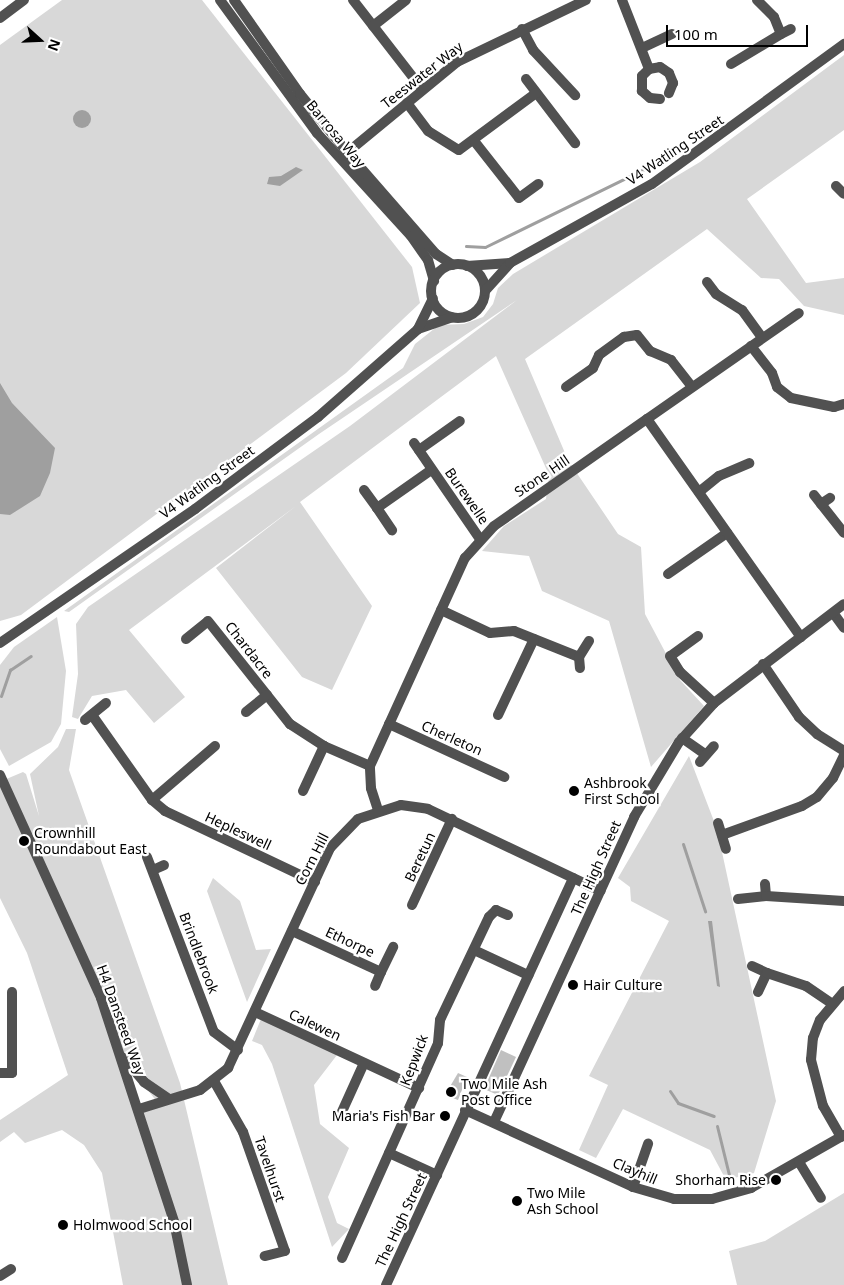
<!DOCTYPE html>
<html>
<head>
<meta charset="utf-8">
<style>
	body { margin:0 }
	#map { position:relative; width:844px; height:1285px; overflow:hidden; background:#fff; font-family:"Noto Sans",sans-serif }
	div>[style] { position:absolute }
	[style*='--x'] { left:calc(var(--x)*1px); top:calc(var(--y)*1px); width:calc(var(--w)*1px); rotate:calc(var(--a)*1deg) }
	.green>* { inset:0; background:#d8d8d8 }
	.water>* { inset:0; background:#9f9f9f }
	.round { border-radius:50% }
	.stream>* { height:3px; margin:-1.5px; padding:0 1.5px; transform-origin:1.5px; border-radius:1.5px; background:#9f9f9f }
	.building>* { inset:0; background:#c0c0c0 }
	.minor>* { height:10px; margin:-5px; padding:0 5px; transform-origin:5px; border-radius:5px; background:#515151 }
	.minor>.ring { margin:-5px; padding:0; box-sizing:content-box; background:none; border:10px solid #515151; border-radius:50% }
	.dots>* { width:14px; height:14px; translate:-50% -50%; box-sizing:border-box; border:2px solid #fff; border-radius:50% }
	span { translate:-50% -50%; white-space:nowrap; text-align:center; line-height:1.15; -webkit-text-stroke:4.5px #fff; paint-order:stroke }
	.street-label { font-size:14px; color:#000 }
	.poi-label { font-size:14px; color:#000 }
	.left { translate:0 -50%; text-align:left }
	.right { translate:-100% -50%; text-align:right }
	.north { position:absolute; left:15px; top:15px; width:50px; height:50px; -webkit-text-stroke:4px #fff; paint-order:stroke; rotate:110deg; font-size:14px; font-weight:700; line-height:20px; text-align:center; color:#000 }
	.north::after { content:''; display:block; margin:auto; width:18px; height:22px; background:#000; clip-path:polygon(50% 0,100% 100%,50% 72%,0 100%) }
	.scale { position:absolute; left:666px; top:25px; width:142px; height:22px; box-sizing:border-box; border:2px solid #000; border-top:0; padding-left:6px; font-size:15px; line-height:18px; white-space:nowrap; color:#000; -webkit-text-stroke:4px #fff; paint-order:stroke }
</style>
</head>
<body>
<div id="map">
	<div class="green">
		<i style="clip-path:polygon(62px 0,202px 0,412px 267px,420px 303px,346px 373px,21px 615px,0 621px,0 45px)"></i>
		<i style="clip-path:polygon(844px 55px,844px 130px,747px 199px,806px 283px,844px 278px,844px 315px,804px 306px,779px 279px,761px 278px,707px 229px,525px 359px,568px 460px,618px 534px,641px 547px,645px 614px,680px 680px,704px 706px,651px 767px,609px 621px,542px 591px,529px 556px,482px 551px,504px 526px,546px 499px,549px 475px,496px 356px,300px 502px,372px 606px,332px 690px,302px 677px,216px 568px,296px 506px,129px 630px,185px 697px,154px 723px,126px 690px,92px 696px,78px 719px,72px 717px,78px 674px,76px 624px,88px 607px,350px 426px,517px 300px,319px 434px,69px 612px,64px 611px,403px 368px,415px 344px,439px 325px,464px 324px,483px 317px,493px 304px,498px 288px,513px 274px,700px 162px)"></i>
		<i style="clip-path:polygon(57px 617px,66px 671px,61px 724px,51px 742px,9px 766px,0 749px,0 665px,14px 647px)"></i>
		<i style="clip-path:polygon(evenodd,66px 729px,76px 729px,69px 770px,180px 1083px,228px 1285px,123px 1285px,102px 1173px,84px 1145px,62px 1130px,25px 1143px,14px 1132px,0 1142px,0 1120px,68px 1075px,27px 953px,0 898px,0 773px,4px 780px,23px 772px,26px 774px,39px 816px,30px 774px,58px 747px,66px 729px,122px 1056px,157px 1102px,139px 1109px,122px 1056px)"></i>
		<i style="clip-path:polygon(689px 756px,717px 829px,776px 1101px,754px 1173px,726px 1180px,710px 1150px,623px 1109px,596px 1158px,579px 1150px,608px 1085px,589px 1076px,669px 921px,631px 901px,630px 887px,618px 878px)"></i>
		<i style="clip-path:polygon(213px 878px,240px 901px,256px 950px,271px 949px,247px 1002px,207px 891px)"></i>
		<i style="clip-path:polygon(261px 1019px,337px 1055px,314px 1085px,320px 1124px,349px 1148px,328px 1197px,337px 1223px,349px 1229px,332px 1247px,272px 1064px,262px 1045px,252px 1041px)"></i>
		<i style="clip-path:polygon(844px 1193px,844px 1285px,737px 1285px,729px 1251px,765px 1241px)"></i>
	</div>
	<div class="water">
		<i class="round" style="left:73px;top:110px;width:18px;height:18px"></i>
		<i style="clip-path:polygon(296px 167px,303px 170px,280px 186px,267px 184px,269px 177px,281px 176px)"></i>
		<i style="clip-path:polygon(0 383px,12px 403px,55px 448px,50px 473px,40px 496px,10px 515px,0 514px)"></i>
		<i style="clip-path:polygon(708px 921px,712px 921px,720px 987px,717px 986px)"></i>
	</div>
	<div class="stream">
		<i style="--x:466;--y:246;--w:19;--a:3"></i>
		<i style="--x:485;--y:247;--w:177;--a:-26.1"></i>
		<i style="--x:1;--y:696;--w:28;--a:-71"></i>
		<i style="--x:10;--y:670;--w:25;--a:-34"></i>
		<i style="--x:683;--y:844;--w:71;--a:71.8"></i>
		<i style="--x:670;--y:1091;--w:14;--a:56"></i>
		<i style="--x:678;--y:1103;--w:38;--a:20"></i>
		<i style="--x:717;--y:1126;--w:55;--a:76.2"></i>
	</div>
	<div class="building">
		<i style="clip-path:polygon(501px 1050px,516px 1057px,498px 1095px,484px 1089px)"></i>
		<i style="clip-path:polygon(458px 1073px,467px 1077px,458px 1100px,445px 1095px)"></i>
	</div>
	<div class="minor">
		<i style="--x:220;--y:0;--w:165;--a:53.9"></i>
		<i style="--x:317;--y:133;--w:139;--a:47.6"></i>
		<i style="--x:411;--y:236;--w:29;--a:55"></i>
		<i style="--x:428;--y:260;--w:22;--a:74"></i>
		<i style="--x:234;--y:0;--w:115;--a:54.9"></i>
		<i style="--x:300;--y:94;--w:75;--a:51"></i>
		<i style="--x:347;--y:152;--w:135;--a:48.9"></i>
		<i style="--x:436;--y:254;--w:20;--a:33"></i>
		<i style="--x:353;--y:0;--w:113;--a:52.2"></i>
		<i style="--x:622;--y:0;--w:74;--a:68.6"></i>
		<i style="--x:757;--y:0;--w:24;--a:45"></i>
		<i style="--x:774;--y:17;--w:18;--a:68"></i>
		<i style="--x:781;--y:34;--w:11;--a:-27"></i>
		<i style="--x:0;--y:18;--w:30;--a:-37"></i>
		<i style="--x:373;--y:26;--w:42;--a:-38.2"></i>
		<i style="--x:522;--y:29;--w:24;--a:62"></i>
		<i style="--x:533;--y:50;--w:62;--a:47"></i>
		<i style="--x:642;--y:48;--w:33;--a:-25"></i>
		<i style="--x:731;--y:64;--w:58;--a:-31"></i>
		<i style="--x:526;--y:79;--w:81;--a:52.6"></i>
		<i style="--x:660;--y:99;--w:10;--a:-174"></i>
		<i style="--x:650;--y:98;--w:11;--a:-139"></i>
		<i style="--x:642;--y:91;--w:15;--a:-90"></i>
		<i style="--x:642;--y:76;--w:10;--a:-45"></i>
		<i style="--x:649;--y:69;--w:11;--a:-10"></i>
		<i style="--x:660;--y:67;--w:11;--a:34"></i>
		<i style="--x:669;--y:73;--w:11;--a:68"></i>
		<i style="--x:673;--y:83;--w:11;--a:112"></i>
		<i style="--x:407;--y:103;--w:35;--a:53"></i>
		<i style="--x:428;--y:131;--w:36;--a:32"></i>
		<i style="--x:459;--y:150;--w:96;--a:-36.5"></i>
		<i style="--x:475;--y:142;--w:71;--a:51.8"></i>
		<i style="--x:519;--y:198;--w:24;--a:-36"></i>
		<i style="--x:343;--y:156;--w:148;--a:-39.5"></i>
		<i style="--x:457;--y:62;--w:143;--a:-25.7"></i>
		<i style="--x:836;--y:186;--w:11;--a:45"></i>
		<i class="ring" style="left:431px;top:264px;width:44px;height:44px"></i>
		<i style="--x:467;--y:266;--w:43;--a:-4"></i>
		<i style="--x:707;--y:282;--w:15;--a:53"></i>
		<i style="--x:716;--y:294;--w:31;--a:32"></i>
		<i style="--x:742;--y:310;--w:34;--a:54"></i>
		<i style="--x:485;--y:291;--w:38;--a:-48"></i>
		<i style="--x:510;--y:263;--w:162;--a:-29.1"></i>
		<i style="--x:652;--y:184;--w:238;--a:-36.1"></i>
		<i style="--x:418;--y:329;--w:36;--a:-19"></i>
		<i style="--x:751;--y:346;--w:34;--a:52"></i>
		<i style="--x:772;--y:373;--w:15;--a:70"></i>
		<i style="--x:777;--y:387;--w:18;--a:38"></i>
		<i style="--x:791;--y:398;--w:44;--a:11.8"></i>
		<i style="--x:834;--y:407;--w:10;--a:-17"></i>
		<i style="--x:566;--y:387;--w:33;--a:-35"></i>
		<i style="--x:593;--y:368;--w:14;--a:-65"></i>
		<i style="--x:599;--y:355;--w:31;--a:-36"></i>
		<i style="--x:624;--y:337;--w:13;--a:-9"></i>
		<i style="--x:637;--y:335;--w:21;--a:51"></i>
		<i style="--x:650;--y:351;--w:23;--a:23"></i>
		<i style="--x:671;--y:360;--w:34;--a:52"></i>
		<i style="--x:647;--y:419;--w:185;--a:-34.9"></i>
		<i style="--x:414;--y:443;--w:116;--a:55.5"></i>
		<i style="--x:419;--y:450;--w:50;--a:-35.3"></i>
		<i style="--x:364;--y:490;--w:22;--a:54"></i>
		<i style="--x:377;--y:508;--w:66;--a:-35.1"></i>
		<i style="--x:699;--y:492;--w:26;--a:-39"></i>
		<i style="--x:719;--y:476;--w:33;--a:-23"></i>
		<i style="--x:814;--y:495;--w:48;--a:51.7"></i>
		<i style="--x:821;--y:504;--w:11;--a:-34"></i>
		<i style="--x:377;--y:508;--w:27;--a:56"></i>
		<i style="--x:668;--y:574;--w:72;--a:-34.8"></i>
		<i style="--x:441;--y:610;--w:54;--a:25.1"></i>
		<i style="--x:490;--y:633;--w:24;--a:-5"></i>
		<i style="--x:514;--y:631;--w:70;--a:21.8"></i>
		<i style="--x:579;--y:657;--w:19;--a:-58"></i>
		<i style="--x:834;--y:614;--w:17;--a:54"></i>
		<i style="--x:698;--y:636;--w:34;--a:144"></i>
		<i style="--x:670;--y:656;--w:19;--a:58"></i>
		<i style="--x:680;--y:672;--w:46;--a:42.4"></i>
		<i style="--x:186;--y:639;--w:28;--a:-39"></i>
		<i style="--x:208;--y:621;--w:132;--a:51.5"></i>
		<i style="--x:290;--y:724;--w:40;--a:32.9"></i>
		<i style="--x:0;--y:643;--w:237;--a:-34.5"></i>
		<i style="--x:195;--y:509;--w:154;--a:-36.8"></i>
		<i style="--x:318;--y:417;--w:133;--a:-41.3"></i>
		<i style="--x:418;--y:329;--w:34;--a:-64"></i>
		<i style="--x:579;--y:657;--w:11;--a:85"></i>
		<i style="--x:763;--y:664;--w:64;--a:55.8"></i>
		<i style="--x:799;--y:717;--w:25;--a:43"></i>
		<i style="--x:817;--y:734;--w:32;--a:32"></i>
		<i style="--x:246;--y:712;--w:27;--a:-39"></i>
		<i style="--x:92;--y:715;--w:104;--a:54.8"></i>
		<i style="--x:152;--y:800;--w:17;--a:40"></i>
		<i style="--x:165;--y:811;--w:166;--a:25.3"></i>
		<i style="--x:498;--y:715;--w:84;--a:-64.7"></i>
		<i style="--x:85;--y:720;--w:27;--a:-39"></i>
		<i style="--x:389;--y:724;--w:127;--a:24.7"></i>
		<i style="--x:682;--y:738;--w:29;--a:35"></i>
		<i style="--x:700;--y:762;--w:21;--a:-49"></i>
		<i style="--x:0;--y:775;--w:245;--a:65.6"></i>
		<i style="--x:101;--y:998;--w:236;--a:71.9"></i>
		<i style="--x:174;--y:1222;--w:64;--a:78.3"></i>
		<i style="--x:303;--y:791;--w:50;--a:-65"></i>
		<i style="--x:324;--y:746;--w:50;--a:23.5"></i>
		<i style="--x:152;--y:800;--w:83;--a:-40.6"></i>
		<i style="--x:378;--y:810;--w:23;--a:-108"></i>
		<i style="--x:371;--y:788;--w:22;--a:-93"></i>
		<i style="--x:370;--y:766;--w:229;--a:-65.5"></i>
		<i style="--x:465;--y:558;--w:43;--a:-47.8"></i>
		<i style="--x:494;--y:526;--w:187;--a:-35"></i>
		<i style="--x:647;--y:419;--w:267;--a:54.8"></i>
		<i style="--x:718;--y:823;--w:27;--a:73"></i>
		<i style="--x:722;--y:835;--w:85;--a:-19.9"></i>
		<i style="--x:802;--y:806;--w:17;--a:-31"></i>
		<i style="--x:817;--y:797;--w:25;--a:-50"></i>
		<i style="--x:833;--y:778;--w:25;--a:-64"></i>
		<i style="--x:147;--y:857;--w:187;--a:69.1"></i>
		<i style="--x:214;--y:1032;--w:30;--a:37"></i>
		<i style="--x:153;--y:870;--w:12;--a:-24"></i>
		<i style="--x:765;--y:884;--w:12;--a:85"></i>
		<i style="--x:738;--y:899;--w:28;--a:-6"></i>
		<i style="--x:766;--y:896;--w:78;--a:3.7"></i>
		<i style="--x:412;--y:905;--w:95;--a:-65.1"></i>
		<i style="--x:292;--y:931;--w:98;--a:24.7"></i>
		<i style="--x:381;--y:972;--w:15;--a:113"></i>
		<i style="--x:474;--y:950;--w:60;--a:24.8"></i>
		<i style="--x:752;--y:966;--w:17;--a:25"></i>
		<i style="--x:381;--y:972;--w:28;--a:-64"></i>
		<i style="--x:758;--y:992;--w:21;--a:-65"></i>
		<i style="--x:767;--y:973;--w:41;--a:18.4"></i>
		<i style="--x:806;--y:986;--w:30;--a:34"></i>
		<i style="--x:255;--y:1012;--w:181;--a:24.9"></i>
		<i style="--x:124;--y:1058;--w:31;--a:50"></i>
		<i style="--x:144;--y:1082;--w:30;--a:34"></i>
		<i style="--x:0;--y:1073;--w:12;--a:0"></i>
		<i style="--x:12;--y:1073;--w:81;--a:-90"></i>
		<i style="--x:214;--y:1081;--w:59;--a:60.4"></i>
		<i style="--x:243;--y:1132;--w:126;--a:70.6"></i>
		<i style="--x:285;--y:1251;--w:21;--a:166"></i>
		<i style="--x:139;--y:1109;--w:64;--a:-17.3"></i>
		<i style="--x:200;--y:1090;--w:36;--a:-38"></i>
		<i style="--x:228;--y:1068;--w:242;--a:-65.1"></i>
		<i style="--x:330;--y:848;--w:40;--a:-46"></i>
		<i style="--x:358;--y:819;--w:45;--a:-18"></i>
		<i style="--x:401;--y:805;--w:27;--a:8"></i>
		<i style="--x:428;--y:809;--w:191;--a:25.4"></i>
		<i style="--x:465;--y:1110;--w:185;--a:24.6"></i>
		<i style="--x:633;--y:1187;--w:43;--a:16.3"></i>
		<i style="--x:674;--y:1199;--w:38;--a:0"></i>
		<i style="--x:712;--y:1199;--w:41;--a:-15.8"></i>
		<i style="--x:751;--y:1188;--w:107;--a:-29.7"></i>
		<i style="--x:340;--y:1116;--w:58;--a:-65.6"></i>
		<i style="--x:494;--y:1122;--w:336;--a:-65.3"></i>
		<i style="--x:634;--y:817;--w:87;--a:-59"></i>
		<i style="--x:679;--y:742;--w:52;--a:-48.1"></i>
		<i style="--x:714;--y:703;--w:163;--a:-37.3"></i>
		<i style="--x:841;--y:1137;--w:36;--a:-120"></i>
		<i style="--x:823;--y:1106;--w:48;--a:-104.6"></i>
		<i style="--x:811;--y:1060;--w:22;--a:-85"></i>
		<i style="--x:813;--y:1038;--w:19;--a:-69"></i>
		<i style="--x:820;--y:1020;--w:38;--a:-50"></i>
		<i style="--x:389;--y:1153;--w:53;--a:24.6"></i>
		<i style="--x:799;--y:1162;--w:42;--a:58.6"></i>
		<i style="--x:633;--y:1187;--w:46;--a:-70.8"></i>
		<i style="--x:342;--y:1258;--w:235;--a:-65.9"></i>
		<i style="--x:438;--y:1043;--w:23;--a:-85"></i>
		<i style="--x:440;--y:1020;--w:114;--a:-64.6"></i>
		<i style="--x:489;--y:917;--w:10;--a:-45"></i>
		<i style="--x:496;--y:910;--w:13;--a:23"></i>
		<i style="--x:0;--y:1276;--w:13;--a:-32"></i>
		<i style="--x:386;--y:1285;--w:448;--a:-65.3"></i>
	</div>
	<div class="dots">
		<i style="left:574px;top:791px;background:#000"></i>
		<i style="left:24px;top:841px;background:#000"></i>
		<i style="left:573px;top:985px;background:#000"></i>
		<i style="left:451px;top:1092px;background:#000"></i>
		<i style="left:445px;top:1116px;background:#000"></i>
		<i style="left:776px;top:1180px;background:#000"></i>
		<i style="left:517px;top:1201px;background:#000"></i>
		<i style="left:63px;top:1225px;background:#000"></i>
	</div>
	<div class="street-label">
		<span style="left:422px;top:75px;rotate:-38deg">Teeswater Way</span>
		<span style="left:336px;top:134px;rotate:50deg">Barrosa Way</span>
		<span style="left:675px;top:150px;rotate:-34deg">V4 Watling Street</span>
		<span style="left:542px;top:476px;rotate:-34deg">Stone Hill</span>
		<span style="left:207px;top:482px;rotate:-36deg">V4 Watling Street</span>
		<span style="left:467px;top:496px;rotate:55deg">Burewelle</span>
		<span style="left:249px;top:650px;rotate:52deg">Chardacre</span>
		<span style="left:452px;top:738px;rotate:24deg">Cherleton</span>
		<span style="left:238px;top:831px;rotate:25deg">Hepleswell</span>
		<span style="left:420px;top:857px;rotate:-65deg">Beretun</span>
		<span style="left:312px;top:859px;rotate:-63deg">Corn Hill</span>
		<span style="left:596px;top:868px;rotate:-66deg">The High Street</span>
		<span style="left:350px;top:942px;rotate:25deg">Ethorpe</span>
		<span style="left:199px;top:953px;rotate:69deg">Brindlebrook</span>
		<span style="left:121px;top:1020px;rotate:70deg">H4 Dansteed Way</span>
		<span style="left:315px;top:1025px;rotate:25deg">Calewen</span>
		<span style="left:414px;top:1060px;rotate:-69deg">Kepwick</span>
		<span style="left:270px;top:1169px;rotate:71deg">Tavelhurst</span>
		<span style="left:635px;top:1171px;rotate:23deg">Clayhill</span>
		<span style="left:401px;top:1220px;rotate:-65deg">The High Street</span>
	</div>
	<div class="poi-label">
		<span class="left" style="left:584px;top:791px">Ashbrook<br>First School</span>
		<span class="left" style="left:34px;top:841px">Crownhill<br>Roundabout East</span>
		<span class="left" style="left:583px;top:985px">Hair Culture</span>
		<span class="left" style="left:461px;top:1092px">Two Mile Ash<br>Post Office</span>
		<span class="right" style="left:435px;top:1116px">Maria's Fish Bar</span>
		<span class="right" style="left:766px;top:1180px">Shorham Rise</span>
		<span class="left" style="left:527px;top:1201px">Two Mile<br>Ash School</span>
		<span class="left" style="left:73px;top:1225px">Holmwood School</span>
	</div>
	<div class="north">N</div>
	<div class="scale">100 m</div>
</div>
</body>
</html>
